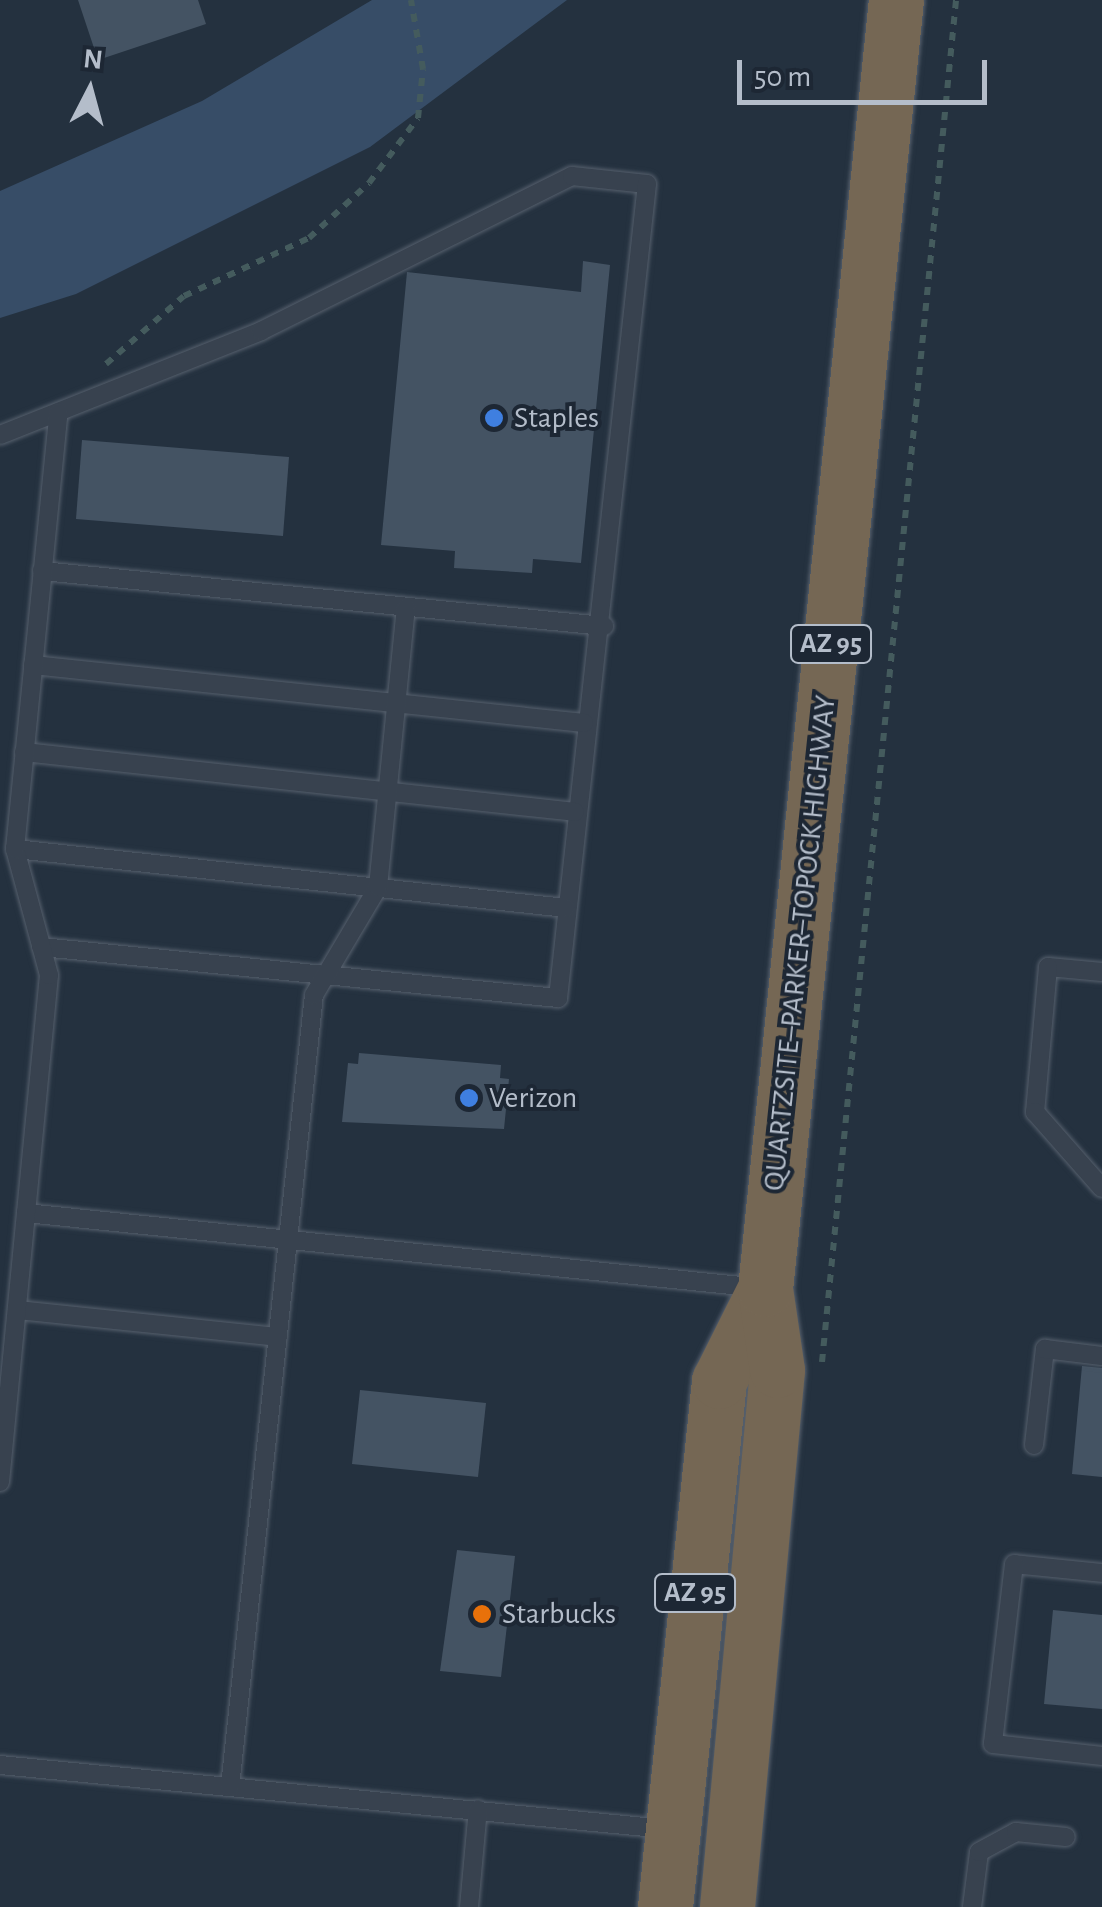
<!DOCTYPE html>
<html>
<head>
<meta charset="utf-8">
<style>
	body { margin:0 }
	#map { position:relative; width:1102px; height:1907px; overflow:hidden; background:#24313f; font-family:"Alegreya Sans",sans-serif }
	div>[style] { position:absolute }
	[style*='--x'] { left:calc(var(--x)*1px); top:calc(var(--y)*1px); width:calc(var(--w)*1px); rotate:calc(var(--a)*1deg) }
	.water>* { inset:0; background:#374d67 }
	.building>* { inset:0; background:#445363 }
	.path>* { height:6px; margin-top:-3px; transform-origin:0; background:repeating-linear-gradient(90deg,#445b5d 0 8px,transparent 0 16px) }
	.roads { filter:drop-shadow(0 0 2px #56606d) drop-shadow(0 0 2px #56606d) }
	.lane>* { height:18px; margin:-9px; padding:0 9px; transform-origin:9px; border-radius:9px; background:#38424f }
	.highway>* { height:55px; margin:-27.5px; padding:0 27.5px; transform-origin:27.5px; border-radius:27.5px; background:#756754 }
	.dots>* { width:28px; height:28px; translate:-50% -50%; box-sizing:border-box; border:5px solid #1d2734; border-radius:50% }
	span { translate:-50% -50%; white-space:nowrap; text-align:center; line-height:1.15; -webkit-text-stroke:8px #1d2734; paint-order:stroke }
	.shield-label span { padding:2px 8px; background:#1d2734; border:2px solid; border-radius:8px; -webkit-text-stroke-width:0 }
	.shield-label { font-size:28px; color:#b4bdca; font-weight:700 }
	.poi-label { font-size:30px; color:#b4bdca }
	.left { translate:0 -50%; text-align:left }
	.street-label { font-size:30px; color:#b4bdca }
	.north { position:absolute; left:40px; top:40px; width:100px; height:100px; -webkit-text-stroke:8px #1d2734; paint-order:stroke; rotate:6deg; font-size:28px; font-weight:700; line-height:40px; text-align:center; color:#b4bdca }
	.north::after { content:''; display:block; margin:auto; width:35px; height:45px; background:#b4bdca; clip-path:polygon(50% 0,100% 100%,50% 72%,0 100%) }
	.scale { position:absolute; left:737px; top:60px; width:250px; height:45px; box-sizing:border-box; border:5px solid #b4bdca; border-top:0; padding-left:12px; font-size:30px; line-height:35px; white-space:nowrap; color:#b4bdca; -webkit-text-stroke:8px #1d2734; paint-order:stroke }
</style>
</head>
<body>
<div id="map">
	<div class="water">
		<i style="clip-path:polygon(372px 0,567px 0,370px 147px,76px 294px,0 318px,0 191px,202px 101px)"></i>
	</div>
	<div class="building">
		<i style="clip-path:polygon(78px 0,198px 0,206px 24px,98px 60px)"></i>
		<i style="clip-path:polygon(583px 261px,610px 265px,581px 563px,533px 559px,532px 573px,454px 568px,455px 551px,381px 545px,407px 272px,581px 292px)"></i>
		<i style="clip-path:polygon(82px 440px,289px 457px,283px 536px,76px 519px)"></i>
		<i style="clip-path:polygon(359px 1053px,501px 1065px,500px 1078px,509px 1079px,504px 1129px,342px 1122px,348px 1063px,358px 1064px)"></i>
		<i style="clip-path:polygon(1082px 1366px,1102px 1368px,1102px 1477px,1072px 1474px)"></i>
		<i style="clip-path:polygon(360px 1390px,486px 1403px,478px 1477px,352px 1464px)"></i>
		<i style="clip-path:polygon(457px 1550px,515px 1556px,501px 1677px,440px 1671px)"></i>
		<i style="clip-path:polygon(1053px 1610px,1102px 1615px,1102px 1709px,1044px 1704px)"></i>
	</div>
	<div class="path">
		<i style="--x:106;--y:364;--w:103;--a:-41.1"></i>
		<i style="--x:184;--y:296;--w:138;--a:-24.9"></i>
		<i style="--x:309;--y:238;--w:81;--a:-42.5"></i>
		<i style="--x:369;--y:183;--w:81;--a:-53"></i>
		<i style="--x:418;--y:118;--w:49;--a:-84.2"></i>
		<i style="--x:423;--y:69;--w:70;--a:-99.9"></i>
		<i style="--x:822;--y:1362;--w:1369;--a:-84.38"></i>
	</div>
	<div class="roads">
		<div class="lane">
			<i style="--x:0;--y:435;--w:281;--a:-21.7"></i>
			<i style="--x:261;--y:331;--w:347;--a:-26.5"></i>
			<i style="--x:572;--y:176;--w:75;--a:6.1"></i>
			<i style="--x:647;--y:184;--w:819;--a:96.24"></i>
			<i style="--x:558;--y:998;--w:519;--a:-174.36"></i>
			<i style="--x:42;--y:571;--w:565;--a:5.59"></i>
			<i style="--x:33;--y:665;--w:554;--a:6.01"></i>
			<i style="--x:24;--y:752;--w:554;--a:6.21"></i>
			<i style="--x:15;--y:849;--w:554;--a:6.11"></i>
			<i style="--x:1102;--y:972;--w:54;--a:-174.7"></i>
			<i style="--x:1048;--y:967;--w:146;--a:95.1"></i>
			<i style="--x:1035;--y:1112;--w:101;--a:48.6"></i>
			<i style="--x:26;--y:1213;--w:738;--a:5.83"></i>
			<i style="--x:17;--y:1310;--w:262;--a:5.9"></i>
			<i style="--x:1034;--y:1445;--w:97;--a:-83.5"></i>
			<i style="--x:1045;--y:1349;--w:57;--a:7"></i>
			<i style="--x:0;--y:1482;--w:509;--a:-84.48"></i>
			<i style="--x:49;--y:975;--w:131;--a:-105.1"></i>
			<i style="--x:15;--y:849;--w:439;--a:-84.3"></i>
			<i style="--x:1102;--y:1573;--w:88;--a:-174.2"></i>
			<i style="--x:1014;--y:1564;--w:181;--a:96.7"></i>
			<i style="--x:993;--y:1744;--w:110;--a:6.3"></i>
			<i style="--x:0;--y:1765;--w:669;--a:5.49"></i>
			<i style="--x:230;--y:1787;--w:796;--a:-83.95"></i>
			<i style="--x:314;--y:995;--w:126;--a:-59.3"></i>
			<i style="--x:378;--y:887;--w:281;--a:-84.3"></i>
			<i style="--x:469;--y:1907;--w:98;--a:-84.8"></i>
			<i style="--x:972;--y:1907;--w:55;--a:-82.7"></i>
			<i style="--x:979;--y:1852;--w:42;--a:-28.4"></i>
			<i style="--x:1016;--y:1832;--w:50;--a:5.7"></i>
		</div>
		<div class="highway">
			<i style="--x:665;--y:1907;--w:529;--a:-84.14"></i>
			<i style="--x:719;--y:1381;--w:103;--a:-63.4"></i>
			<i style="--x:727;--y:1907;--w:539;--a:-84.68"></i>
			<i style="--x:777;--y:1370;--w:82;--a:-98.4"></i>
			<i style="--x:765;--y:1289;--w:1296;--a:-84.2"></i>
		</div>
	</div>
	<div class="dots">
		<i style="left:494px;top:418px;background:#3f7fe0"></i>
		<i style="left:469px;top:1098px;background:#3f7fe0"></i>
		<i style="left:482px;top:1614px;background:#e8710a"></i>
	</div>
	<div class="shield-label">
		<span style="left:831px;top:644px">AZ 95</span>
		<span style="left:695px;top:1593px">AZ 95</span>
	</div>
	<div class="poi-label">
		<span class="left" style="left:514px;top:418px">Staples</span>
		<span class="left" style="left:489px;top:1098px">Verizon</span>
		<span class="left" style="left:502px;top:1614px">Starbucks</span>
	</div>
	<div class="street-label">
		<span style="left:800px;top:943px;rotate:-84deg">QUARTZSITE–PARKER–TOPOCK HIGHWAY</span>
	</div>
	<div class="north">N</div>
	<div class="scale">50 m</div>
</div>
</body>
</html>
